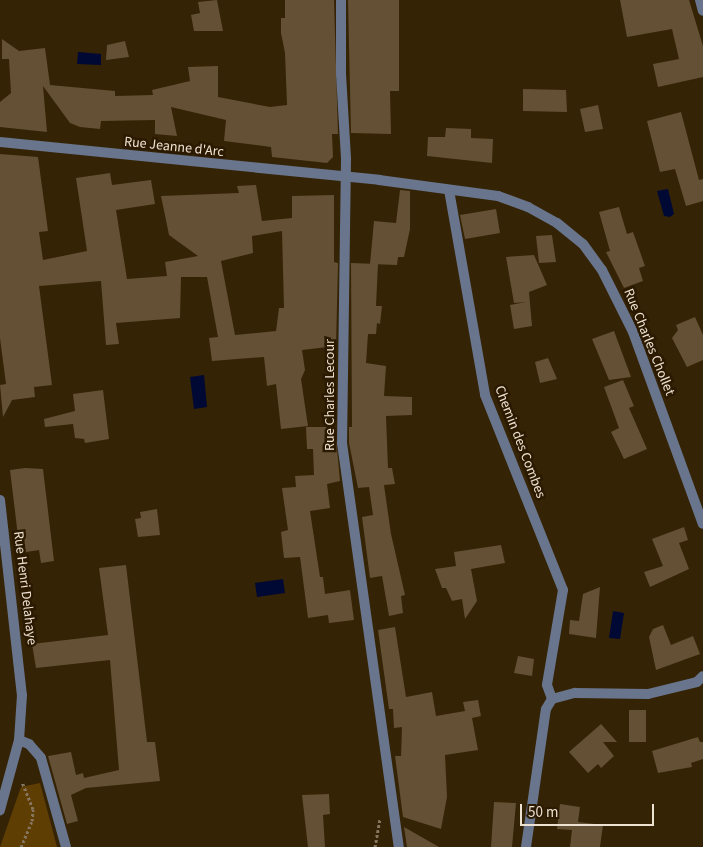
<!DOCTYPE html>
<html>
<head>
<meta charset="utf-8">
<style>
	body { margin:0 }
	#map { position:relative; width:703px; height:847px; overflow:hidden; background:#352306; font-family:"Source Sans 3",sans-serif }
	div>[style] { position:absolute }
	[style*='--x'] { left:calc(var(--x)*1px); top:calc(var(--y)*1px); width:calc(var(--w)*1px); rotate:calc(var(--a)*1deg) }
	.green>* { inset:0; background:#5f3e04 }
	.water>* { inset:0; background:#000934 }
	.building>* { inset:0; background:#645034 }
	.path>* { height:3px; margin-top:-1.5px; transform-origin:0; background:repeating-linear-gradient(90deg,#86765f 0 2.5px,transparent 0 5px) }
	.service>* { height:10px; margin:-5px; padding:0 5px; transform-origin:5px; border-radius:5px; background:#68758c }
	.minor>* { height:10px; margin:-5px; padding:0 5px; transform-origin:5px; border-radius:5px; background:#68758c }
	.tertiary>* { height:10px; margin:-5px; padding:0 5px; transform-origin:5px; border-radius:5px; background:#68758c }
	span { translate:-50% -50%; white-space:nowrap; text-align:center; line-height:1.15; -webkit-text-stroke:5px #2b1900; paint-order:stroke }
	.street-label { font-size:14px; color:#ede1d1 }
	.scale { position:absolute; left:520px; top:804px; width:134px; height:22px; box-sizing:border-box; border:2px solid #ede1d1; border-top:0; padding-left:6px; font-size:15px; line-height:18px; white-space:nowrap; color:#ede1d1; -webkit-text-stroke:4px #2b1900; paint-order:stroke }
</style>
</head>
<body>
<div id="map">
	<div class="green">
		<i style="clip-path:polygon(40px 783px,57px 847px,0 847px,21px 787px)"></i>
	</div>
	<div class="water">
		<i style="clip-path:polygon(78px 52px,101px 54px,101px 65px,77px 64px)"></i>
		<i style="clip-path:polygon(668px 189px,674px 214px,670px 217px,664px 216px,657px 191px)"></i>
		<i style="clip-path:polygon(204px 375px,207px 407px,194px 409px,190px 377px)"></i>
		<i style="clip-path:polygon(283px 579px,285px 593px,257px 597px,255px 583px)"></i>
		<i style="clip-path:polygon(613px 611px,624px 613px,620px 639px,609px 638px)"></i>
	</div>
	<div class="building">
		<i style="clip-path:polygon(217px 0,223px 31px,194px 31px,191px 15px,200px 13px,198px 2px)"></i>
		<i style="clip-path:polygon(285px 0,334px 0,338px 134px,332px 134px,333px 157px,327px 163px,272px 157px,271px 147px,224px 141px,226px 120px,171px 107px,177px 136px,155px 134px,155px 120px,101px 121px,100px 129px,80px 127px,70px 123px,43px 86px,47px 132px,0 127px,0 102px,11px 93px,9px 59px,2px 59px,2px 39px,19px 51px,45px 48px,50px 85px,115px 91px,115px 96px,153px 95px,152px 90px,190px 81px,188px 67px,218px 66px,218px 97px,270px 107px,287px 105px,285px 53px,281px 33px,281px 18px,285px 18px)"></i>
		<i style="clip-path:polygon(348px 0,399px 0,399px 91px,390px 91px,391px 134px,351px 133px)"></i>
		<i style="clip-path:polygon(620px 0,689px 0,703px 46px,703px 77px,658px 87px,653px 64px,679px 59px,672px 29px,627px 37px)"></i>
		<i style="clip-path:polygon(125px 41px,129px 57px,106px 60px,107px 45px)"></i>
		<i style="clip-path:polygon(523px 89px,566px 90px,567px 112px,523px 111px)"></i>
		<i style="clip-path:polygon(598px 105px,603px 129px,585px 132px,580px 109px)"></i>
		<i style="clip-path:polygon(681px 112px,699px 180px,703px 179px,703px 201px,686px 206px,675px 169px,660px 172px,647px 121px)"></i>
		<i style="clip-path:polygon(446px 128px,471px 129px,471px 138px,493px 139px,492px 163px,427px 156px,428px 137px,445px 137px)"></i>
		<i style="clip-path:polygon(evenodd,0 154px,38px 157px,48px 231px,39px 232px,43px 260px,87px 251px,76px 178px,110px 173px,112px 185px,151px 180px,155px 204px,116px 210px,127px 279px,167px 276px,165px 262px,198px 256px,169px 235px,161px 196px,239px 193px,237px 186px,256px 185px,262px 221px,292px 218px,292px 196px,334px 195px,334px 262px,338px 263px,336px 346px,302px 350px,305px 370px,301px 379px,308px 426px,281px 429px,276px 384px,267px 386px,264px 357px,212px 361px,209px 338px,218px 337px,207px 277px,181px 277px,180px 318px,116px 323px,119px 344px,106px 345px,101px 281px,39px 286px,52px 385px,34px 387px,35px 397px,12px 400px,3px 417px,0 385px,6px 384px,0 338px,0 154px,282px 231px,284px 308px,279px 308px,276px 331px,235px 335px,221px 261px,253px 253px,252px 236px,282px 231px)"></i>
		<i style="clip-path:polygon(400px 190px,410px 191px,410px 229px,404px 257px,398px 257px,397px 265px,370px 264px,374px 221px,396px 223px)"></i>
		<i style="clip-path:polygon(619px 207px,627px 234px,633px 232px,645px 266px,639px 268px,643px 281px,624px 288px,606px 252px,610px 251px,599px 212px)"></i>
		<i style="clip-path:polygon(496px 209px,500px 233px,465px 239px,460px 215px)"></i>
		<i style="clip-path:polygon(552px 235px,556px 262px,539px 263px,536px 236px)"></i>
		<i style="clip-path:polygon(534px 255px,547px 285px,529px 292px,532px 326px,514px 329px,510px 305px,526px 302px,514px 303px,506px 257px)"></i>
		<i style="clip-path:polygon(351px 263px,378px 264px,376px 306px,382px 306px,380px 324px,377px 323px,376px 334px,368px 334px,366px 363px,386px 366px,384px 396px,412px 397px,412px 415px,386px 416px,388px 468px,392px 468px,395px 484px,384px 485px,391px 534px,405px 595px,401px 596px,403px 613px,389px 616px,382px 576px,370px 578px,362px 517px,373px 515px,369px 487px,358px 488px,349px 443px,349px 427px,352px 427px)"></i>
		<i style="clip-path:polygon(695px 317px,703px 335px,703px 360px,687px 367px,672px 338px,678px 330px,676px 325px)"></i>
		<i style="clip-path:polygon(614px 331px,631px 377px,609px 380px,592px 339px)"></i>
		<i style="clip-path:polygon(548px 358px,557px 379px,540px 383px,535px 362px)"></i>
		<i style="clip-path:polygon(623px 380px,634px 406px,629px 408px,647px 449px,624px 459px,611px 432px,619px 428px,604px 387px)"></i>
		<i style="clip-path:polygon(103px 390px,109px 439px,85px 443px,84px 439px,75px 438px,73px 424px,45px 427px,44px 419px,75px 411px,73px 394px)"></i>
		<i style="clip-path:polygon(306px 427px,335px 427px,340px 481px,327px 484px,330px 508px,310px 511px,320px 577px,323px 577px,325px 594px,350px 590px,354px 620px,329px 623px,328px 615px,308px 618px,300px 557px,284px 558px,281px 532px,288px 530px,282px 488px,296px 487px,295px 476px,314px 475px,313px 449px,307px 449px)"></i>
		<i style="clip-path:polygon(25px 468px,43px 469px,54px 561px,41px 563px,39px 550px,20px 553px,10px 470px)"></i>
		<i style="clip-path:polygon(157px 509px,160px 535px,138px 537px,135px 519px,141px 518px,140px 512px)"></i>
		<i style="clip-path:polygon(684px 527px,688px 540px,679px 543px,689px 569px,650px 587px,644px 572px,663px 566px,652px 539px)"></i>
		<i style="clip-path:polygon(501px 545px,505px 563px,471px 569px,477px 601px,465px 619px,462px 599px,452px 601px,446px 588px,442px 588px,435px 569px,456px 566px,454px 552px)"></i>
		<i style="clip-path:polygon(126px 565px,147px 742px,155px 742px,160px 781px,86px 788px,71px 795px,78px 821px,67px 824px,48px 756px,71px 752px,76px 775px,83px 773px,84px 778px,119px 770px,110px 660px,36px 668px,32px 644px,108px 635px,99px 568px)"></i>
		<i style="clip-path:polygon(600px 587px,596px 638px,569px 634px,570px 620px,579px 621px,583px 594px)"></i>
		<i style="clip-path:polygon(663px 625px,671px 645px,693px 636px,700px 654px,656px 670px,649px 637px,653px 629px)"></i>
		<i style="clip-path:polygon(395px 627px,406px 697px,432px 692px,436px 716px,465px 711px,463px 702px,478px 700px,481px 716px,472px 718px,478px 750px,445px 755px,447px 797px,441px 829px,403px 817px,395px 756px,401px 756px,402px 727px,394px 728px,393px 709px,389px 709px,378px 630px)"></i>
		<i style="clip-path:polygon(518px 656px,534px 659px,532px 676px,514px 673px)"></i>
		<i style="clip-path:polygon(629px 710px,646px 710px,646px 742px,629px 742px)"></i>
		<i style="clip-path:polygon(601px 724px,617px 742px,603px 742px,614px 756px,601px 768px,598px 764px,588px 773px,569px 752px)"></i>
		<i style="clip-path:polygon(698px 737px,700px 742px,703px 742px,703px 759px,691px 763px,692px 767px,658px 773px,652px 751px)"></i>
		<i style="clip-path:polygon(329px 794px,330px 814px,323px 815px,325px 847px,308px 847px,302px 795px)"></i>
		<i style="clip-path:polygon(494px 802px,516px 803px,512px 847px,491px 847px)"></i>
		<i style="clip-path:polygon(560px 804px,580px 807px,578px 822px,603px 825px,600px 847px,570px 847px,572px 830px,557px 829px)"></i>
		<i style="clip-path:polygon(404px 827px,439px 847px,407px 847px)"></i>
	</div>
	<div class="path">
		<i style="--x:21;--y:847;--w:28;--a:-67"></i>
		<i style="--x:32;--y:821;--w:12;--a:-85"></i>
		<i style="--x:33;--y:809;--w:29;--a:-112"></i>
		<i style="--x:375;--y:847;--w:29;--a:-80"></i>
	</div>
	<div class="service">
		<i style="--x:449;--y:190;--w:208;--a:80"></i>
		<i style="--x:485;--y:395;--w:210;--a:68.2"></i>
		<i style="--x:563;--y:590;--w:96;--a:99.6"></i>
		<i style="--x:547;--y:685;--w:15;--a:70"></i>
		<i style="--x:19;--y:740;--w:11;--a:22"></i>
		<i style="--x:29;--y:744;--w:18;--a:49"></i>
		<i style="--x:41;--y:758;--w:92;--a:74.3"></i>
	</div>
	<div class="minor">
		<i style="--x:341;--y:0;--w:74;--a:90"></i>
		<i style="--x:341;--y:74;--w:85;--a:86.6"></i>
		<i style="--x:346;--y:159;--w:284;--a:90.8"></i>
		<i style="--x:342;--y:443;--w:408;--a:82"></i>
		<i style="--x:700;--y:0;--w:11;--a:75"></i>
		<i style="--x:0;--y:500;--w:196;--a:83.6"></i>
		<i style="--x:22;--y:695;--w:45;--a:93.8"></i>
		<i style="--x:19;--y:740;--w:73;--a:105.2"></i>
		<i style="--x:526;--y:847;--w:139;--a:-81.8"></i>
		<i style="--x:546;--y:709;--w:12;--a:-59"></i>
		<i style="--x:552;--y:699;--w:24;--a:-15"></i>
		<i style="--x:575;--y:693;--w:73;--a:0.8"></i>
		<i style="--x:648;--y:694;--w:50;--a:-13.8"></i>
		<i style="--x:697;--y:682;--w:8;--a:-45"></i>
	</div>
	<div class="tertiary">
		<i style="--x:0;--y:142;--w:381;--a:5.7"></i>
		<i style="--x:379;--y:180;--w:120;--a:7.7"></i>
		<i style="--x:498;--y:196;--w:32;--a:20"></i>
		<i style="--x:528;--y:207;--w:33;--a:29"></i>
		<i style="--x:557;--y:223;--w:33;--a:39"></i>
		<i style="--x:583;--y:244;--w:32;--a:54"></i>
		<i style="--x:602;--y:270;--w:69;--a:63.4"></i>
		<i style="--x:633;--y:332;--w:204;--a:70"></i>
	</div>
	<div class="street-label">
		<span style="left:174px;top:147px;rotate:6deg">Rue Jeanne d'Arc</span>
		<span style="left:649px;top:342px;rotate:68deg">Rue Charles Chollet</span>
		<span style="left:330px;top:395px;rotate:-90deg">Rue Charles Lecour</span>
		<span style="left:520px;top:442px;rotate:69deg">Chemin des Combes</span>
		<span style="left:25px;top:588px;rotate:83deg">Rue Henri Delahaye</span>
	</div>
	<div class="scale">50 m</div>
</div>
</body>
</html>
